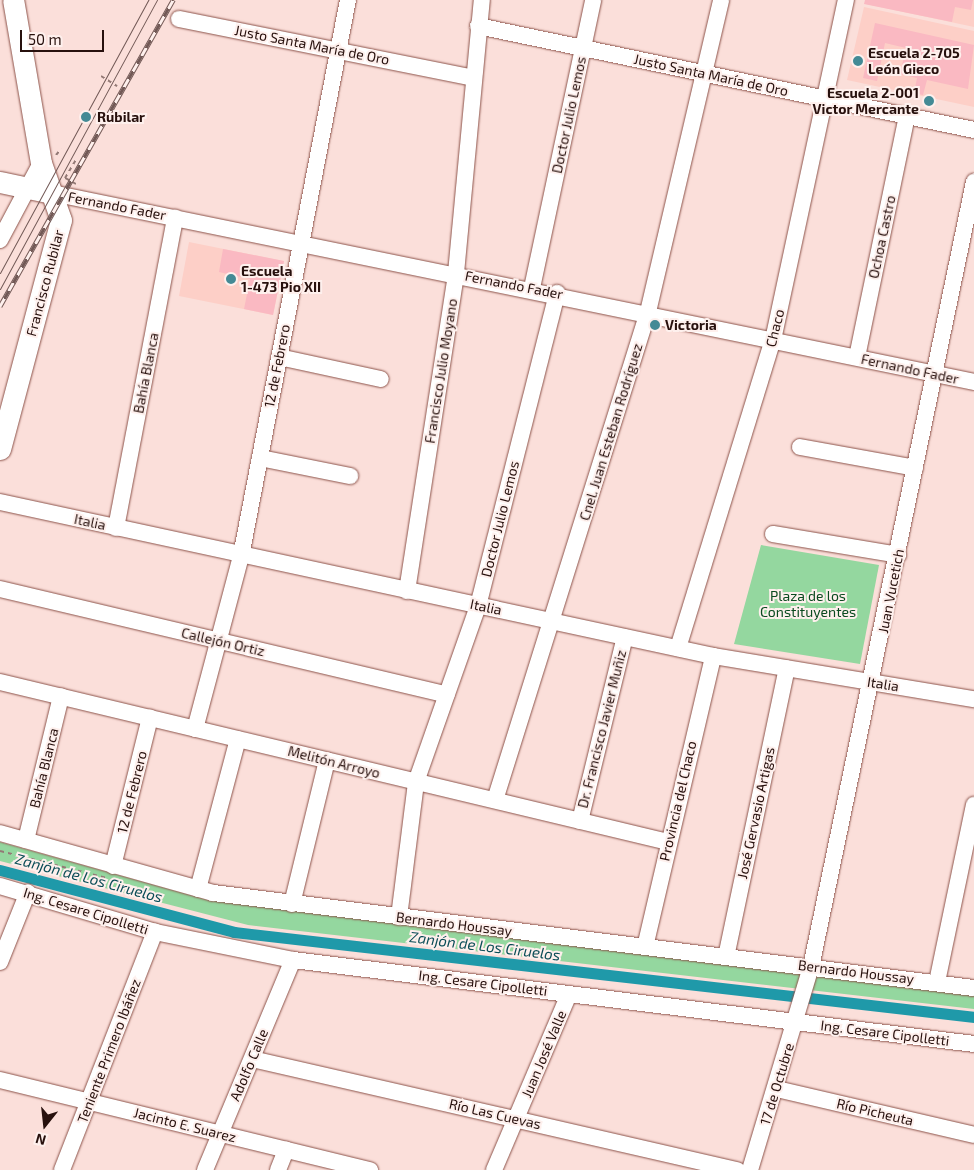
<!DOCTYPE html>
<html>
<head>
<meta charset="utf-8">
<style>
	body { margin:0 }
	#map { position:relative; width:974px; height:1170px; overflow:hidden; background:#fbdfda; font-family:"Exo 2",sans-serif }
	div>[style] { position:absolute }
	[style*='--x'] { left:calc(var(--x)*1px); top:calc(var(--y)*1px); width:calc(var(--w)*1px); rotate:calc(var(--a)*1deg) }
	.built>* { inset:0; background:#fdcfc7 }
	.green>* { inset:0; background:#94d79f }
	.canal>* { height:11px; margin:-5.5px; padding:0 5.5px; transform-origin:5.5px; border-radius:5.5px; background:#1f99a9 }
	.building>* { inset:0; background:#fab9c2 }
	.path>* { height:2px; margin-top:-1px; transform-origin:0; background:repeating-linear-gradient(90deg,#937975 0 4px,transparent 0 8px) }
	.roads { filter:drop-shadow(0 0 1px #8c534a) drop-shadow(0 0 1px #8c534a) }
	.minor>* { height:16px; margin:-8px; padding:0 8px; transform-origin:8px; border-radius:8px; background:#fff }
	.major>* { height:21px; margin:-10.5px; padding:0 10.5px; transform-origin:10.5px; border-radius:10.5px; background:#fff }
	.tram>* { height:1px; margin:-0.5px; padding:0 0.5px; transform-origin:0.5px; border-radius:0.5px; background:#725956 }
	.rail>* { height:5px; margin-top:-2.5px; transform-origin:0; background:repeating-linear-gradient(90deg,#fef0ed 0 9px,#725956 0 18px); box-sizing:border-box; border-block:1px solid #725956 }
	.dots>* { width:14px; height:14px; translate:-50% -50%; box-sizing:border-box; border:2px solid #fef0ed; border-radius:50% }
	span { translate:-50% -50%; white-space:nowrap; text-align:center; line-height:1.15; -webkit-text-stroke:4px #fef0ed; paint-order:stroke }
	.street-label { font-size:14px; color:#27100d }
	.poi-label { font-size:14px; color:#27100d; font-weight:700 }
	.left { translate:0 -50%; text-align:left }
	.right { translate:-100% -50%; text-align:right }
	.park-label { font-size:14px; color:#0a4a1f }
	.water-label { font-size:15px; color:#0b4d57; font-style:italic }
	.north { position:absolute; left:20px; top:1100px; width:50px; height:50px; -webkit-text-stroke:4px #fef0ed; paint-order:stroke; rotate:196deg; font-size:14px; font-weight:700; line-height:20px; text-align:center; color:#27100d }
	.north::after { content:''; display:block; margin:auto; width:18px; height:22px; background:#27100d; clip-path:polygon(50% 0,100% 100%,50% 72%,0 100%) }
	.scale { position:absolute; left:20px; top:30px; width:84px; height:22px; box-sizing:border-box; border:2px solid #27100d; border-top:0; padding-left:6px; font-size:15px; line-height:18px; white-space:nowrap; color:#27100d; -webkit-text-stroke:4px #fef0ed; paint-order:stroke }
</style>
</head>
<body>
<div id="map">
	<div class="built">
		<i style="clip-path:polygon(866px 0,974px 0,974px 27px,866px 4px)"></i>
		<i style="clip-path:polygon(864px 7px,974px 31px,974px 107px,847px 80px)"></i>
		<i style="clip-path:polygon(189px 242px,284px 261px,273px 315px,179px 296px)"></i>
	</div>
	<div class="green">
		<i style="clip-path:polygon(761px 545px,879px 565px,860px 664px,734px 644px)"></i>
		<i style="clip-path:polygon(0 842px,208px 900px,974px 995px,974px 1009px,248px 925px,0 861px)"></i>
	</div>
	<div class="canal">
		<i style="--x:0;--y:870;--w:242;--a:14.8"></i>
		<i style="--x:234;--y:932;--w:745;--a:6.55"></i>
	</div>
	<div class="building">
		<i style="clip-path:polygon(865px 0,973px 0,971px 10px,955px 7px,952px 22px,864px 4px)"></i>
		<i style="clip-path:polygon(875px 23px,974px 45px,968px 89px,927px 80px,923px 95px,914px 93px,917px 78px,900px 74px,906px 48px,885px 43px,877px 81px,863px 78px)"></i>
		<i style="clip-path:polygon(223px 249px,284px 261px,273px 315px,244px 309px,250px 279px,219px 272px)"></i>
	</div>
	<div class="path">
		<i style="--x:101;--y:76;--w:19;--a:32"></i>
		<i style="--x:56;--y:155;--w:8;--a:-50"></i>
		<i style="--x:76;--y:184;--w:13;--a:-151"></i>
		<i style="--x:65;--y:178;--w:23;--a:-59"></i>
		<i style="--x:0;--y:851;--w:110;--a:14.2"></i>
	</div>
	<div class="roads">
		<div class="minor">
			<i style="--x:179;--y:19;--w:300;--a:11.3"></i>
			<i style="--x:478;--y:26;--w:507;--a:11.84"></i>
			<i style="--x:52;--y:193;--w:941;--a:11.58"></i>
			<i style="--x:0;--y:240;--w:87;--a:-62"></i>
			<i style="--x:532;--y:288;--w:294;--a:-78"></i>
			<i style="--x:279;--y:357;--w:104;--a:12.2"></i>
			<i style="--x:857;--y:357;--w:246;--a:-78.3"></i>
			<i style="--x:800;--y:447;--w:117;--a:10.3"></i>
			<i style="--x:260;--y:458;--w:92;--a:11.3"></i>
			<i style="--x:0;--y:502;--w:729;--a:12.19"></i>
			<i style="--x:713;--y:656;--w:265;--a:9.4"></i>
			<i style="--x:116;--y:528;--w:316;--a:-79.2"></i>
			<i style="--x:773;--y:534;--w:127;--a:9.5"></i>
			<i style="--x:0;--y:589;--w:459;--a:13.3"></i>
			<i style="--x:407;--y:591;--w:322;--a:-81.2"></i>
			<i style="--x:456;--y:273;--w:274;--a:-84.6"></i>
			<i style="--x:678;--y:648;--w:322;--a:-72.9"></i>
			<i style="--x:773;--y:340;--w:348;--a:-77.9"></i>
			<i style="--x:0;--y:682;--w:687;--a:13.47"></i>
			<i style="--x:195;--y:729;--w:179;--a:-75.1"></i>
			<i style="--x:241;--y:556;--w:566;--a:-79.11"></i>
			<i style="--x:495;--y:800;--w:511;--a:-72.59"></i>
			<i style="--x:648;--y:312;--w:320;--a:-76.8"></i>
			<i style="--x:580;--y:821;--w:189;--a:-76.3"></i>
			<i style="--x:0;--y:833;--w:221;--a:15.7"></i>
			<i style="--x:213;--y:893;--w:767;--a:7.12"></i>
			<i style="--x:26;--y:840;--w:148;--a:-76.3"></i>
			<i style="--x:113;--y:866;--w:153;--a:-76"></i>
			<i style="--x:0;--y:886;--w:162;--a:16.5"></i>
			<i style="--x:155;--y:932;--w:141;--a:11.5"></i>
			<i style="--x:293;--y:960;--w:686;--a:7.03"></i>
			<i style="--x:198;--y:889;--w:155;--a:-75.1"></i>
			<i style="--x:292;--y:904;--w:148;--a:-76.3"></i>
			<i style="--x:399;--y:917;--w:136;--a:-82.8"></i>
			<i style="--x:416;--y:782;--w:187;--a:-70.6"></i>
			<i style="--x:478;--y:606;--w:323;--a:-75.8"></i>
			<i style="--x:645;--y:947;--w:299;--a:-76.8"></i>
			<i style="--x:726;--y:957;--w:295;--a:-78.1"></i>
			<i style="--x:0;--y:962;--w:75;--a:-68.2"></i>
			<i style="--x:937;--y:982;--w:181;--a:-78.2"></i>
			<i style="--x:252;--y:1059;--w:498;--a:12.9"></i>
			<i style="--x:0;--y:1080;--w:381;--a:13.7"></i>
			<i style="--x:777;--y:1089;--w:202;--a:13.1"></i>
			<i style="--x:62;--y:1170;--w:256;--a:-68.7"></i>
			<i style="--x:205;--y:1170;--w:228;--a:-67.3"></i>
			<i style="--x:278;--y:1170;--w:22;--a:-68"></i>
			<i style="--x:494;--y:1170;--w:191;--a:-66.9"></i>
			<i style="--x:750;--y:1170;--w:212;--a:-73.3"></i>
			<i style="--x:811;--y:967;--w:802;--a:-78.27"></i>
		</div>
		<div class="major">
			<i style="--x:0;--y:182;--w:53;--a:11.9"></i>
			<i style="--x:0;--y:449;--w:237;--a:-75.1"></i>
			<i style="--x:61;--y:220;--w:60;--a:-109.3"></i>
			<i style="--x:41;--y:163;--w:165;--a:-99.7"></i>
		</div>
	</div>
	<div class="tram">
		<i style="--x:0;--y:273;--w:311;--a:-61.5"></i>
		<i style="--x:0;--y:289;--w:329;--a:-61.5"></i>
	</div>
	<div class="rail">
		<i style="--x:0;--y:306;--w:352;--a:-60.5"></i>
	</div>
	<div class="dots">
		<i style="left:858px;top:61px;background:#448a95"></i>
		<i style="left:929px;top:101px;background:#448a95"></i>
		<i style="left:86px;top:117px;background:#448a95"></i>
		<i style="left:231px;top:279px;background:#448a95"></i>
		<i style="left:655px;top:325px;background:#448a95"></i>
	</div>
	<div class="street-label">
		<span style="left:312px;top:45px;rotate:11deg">Justo Santa María de Oro</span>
		<span style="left:711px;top:75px;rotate:12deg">Justo Santa María de Oro</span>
		<span style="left:569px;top:115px;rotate:-78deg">Doctor Julio Lemos</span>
		<span style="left:117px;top:206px;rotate:11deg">Fernando Fader</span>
		<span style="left:882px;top:237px;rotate:-78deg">Ochoa Castro</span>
		<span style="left:45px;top:283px;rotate:-75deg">Francisco Rubilar</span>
		<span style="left:514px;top:285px;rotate:11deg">Fernando Fader</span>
		<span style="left:775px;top:328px;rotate:-76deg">Chaco</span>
		<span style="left:277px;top:366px;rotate:-79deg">12 de Febrero</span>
		<span style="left:910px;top:369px;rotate:12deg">Fernando Fader</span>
		<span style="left:441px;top:371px;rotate:-81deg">Francisco Julio Moyano</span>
		<span style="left:146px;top:373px;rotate:-79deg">Bahía Blanca</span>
		<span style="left:611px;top:432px;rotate:-73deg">Cnel. Juan Esteban Rodríguez</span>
		<span style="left:500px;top:519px;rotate:-76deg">Doctor Julio Lemos</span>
		<span style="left:90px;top:522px;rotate:12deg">Italia</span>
		<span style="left:891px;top:591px;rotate:-79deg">Juan Vucetich</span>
		<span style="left:486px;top:607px;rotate:12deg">Italia</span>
		<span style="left:223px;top:642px;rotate:13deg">Callejón Ortiz</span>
		<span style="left:883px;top:684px;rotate:9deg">Italia</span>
		<span style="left:602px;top:729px;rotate:-76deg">Dr. Francisco Javier Muñiz</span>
		<span style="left:334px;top:762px;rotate:14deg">Melitón Arroyo</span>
		<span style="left:44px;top:768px;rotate:-76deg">Bahía Blanca</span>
		<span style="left:132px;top:792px;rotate:-76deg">12 de Febrero</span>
		<span style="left:678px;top:801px;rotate:-77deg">Provincia del Chaco</span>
		<span style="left:756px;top:813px;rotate:-78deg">José Gervasio Artigas</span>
		<span style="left:86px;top:911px;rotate:17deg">Ing. Cesare Cipolletti</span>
		<span style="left:454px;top:924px;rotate:7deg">Bernardo Houssay</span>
		<span style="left:856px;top:972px;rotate:7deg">Bernardo Houssay</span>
		<span style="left:483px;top:983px;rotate:7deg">Ing. Cesare Cipolletti</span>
		<span style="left:885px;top:1033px;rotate:7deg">Ing. Cesare Cipolletti</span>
		<span style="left:109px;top:1051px;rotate:-69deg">Teniente Primero Ibáñez</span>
		<span style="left:544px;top:1054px;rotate:-67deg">Juan José Valle</span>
		<span style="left:249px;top:1065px;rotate:-67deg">Adolfo Calle</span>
		<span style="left:777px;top:1084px;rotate:-73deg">17 de Octubre</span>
		<span style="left:875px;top:1112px;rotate:13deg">Río Picheuta</span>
		<span style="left:495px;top:1114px;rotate:13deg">Río Las Cuevas</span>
		<span style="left:185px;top:1125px;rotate:14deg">Jacinto E. Suarez</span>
	</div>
	<div class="poi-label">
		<span class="left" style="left:868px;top:61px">Escuela 2-705<br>León Gieco</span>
		<span class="right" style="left:919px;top:101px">Escuela 2-001<br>Victor Mercante</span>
		<span class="left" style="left:97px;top:117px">Rubilar</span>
		<span class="left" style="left:241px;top:279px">Escuela<br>1-473 Pio XII</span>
		<span class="left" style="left:665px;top:325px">Victoria</span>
	</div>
	<div class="park-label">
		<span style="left:808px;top:604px">Plaza de los<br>Constituyentes</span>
	</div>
	<div class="water-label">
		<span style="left:89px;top:878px;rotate:15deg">Zanjón de Los Ciruelos</span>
		<span style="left:485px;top:946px;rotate:7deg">Zanjón de Los Ciruelos</span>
	</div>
	<div class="north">N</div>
	<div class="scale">50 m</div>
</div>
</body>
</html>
